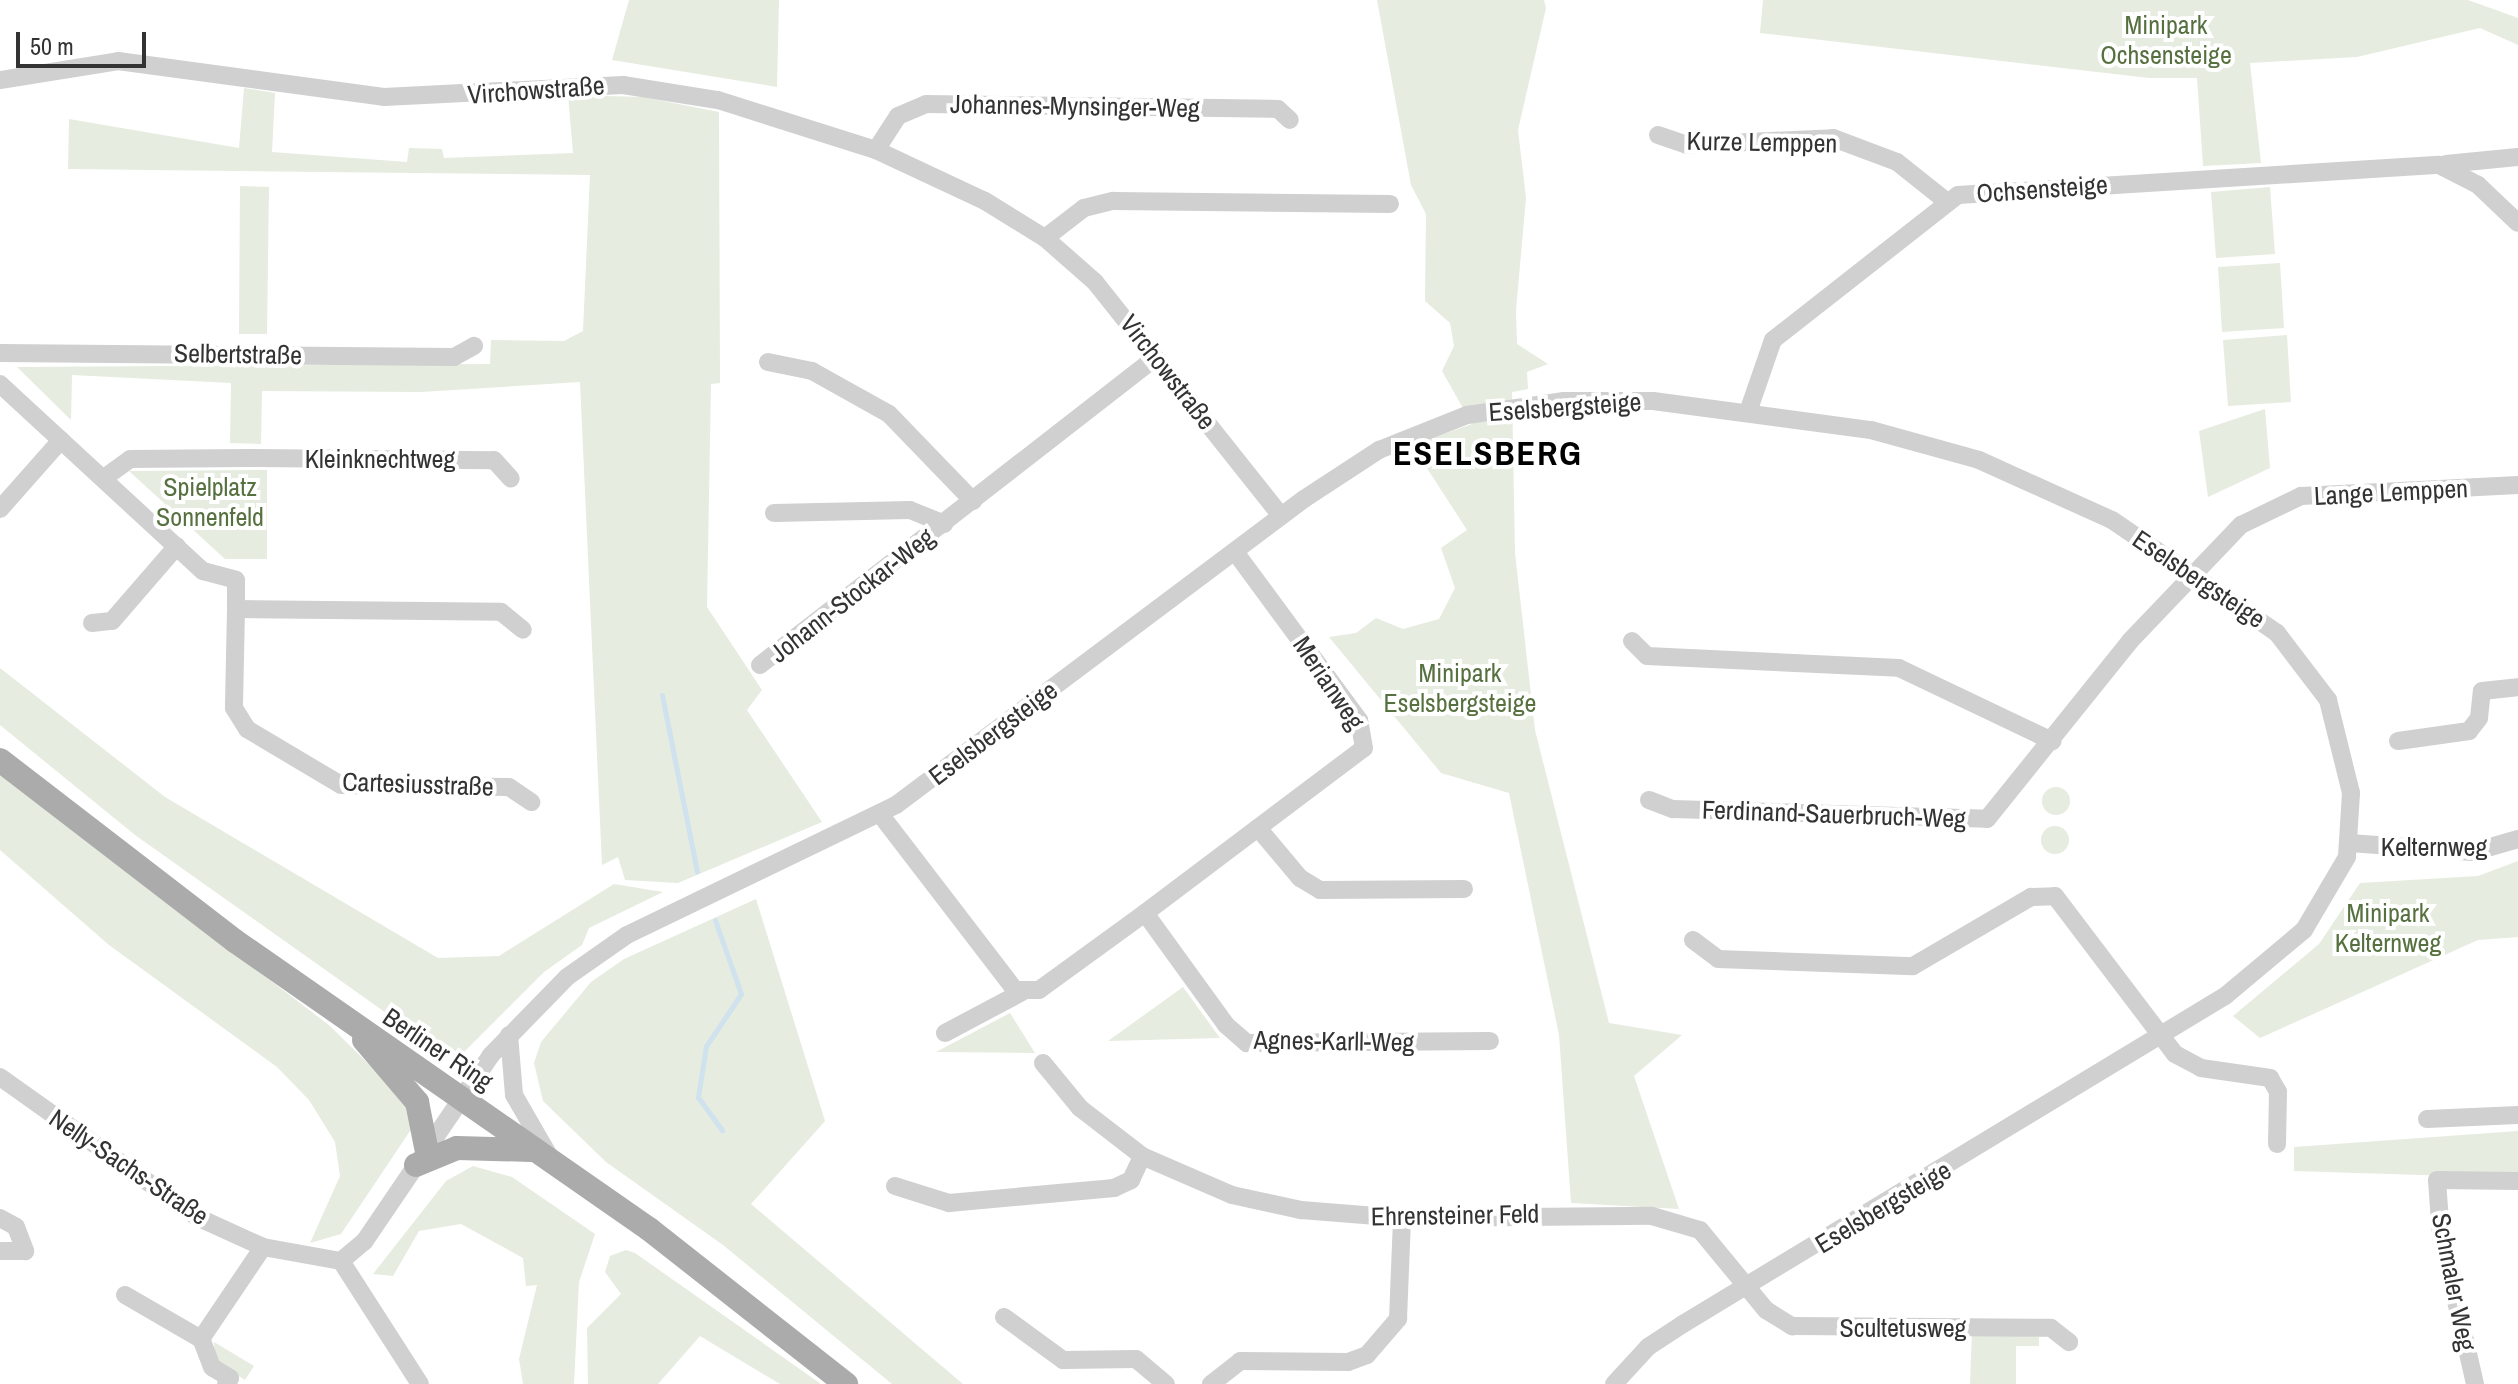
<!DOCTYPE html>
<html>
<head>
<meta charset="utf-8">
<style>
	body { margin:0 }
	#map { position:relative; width:2518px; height:1384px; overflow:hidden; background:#fff; font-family:"Archivo Narrow",sans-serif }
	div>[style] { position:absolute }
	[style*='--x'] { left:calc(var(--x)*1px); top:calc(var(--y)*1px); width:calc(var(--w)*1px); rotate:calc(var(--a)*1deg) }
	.green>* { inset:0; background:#e6ecdf }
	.round { border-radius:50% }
	.stream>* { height:5px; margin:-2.5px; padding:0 2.5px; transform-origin:2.5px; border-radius:2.5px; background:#cfe2ee }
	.minor>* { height:18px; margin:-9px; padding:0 9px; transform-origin:9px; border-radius:9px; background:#d0d0d0 }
	.major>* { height:24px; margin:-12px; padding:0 12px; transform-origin:12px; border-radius:12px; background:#ababab }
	span { translate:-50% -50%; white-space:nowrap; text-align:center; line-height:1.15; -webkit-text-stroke:8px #fff; paint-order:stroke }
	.park-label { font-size:26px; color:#56703f }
	.street-label { font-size:26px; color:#333 }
	.district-label { font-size:34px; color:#000; font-weight:700; letter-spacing:2px }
	.scale { position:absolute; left:16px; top:32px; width:130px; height:36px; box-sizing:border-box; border:4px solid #333; border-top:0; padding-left:10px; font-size:24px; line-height:28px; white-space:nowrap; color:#333; -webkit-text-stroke:6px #fff; paint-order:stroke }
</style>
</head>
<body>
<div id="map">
	<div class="green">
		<i style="clip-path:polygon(629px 0,779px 0,777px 87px,612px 60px)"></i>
		<i style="clip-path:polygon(1377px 0,1544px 0,1546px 8px,1518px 130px,1526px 198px,1516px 310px,1517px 344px,1548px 364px,1527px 372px,1528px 389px,1512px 392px,1515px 553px,1535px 730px,1609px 1023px,1682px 1035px,1634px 1076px,1679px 1209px,1571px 1203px,1559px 1035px,1509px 793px,1441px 773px,1329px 637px,1356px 633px,1376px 618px,1403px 629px,1439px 619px,1455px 588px,1441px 548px,1467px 530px,1412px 445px,1472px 424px,1442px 371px,1454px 346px,1450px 323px,1425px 301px,1426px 214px,1411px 185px)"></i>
		<i style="clip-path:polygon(1763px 0,2468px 0,2518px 18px,2518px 45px,2480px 28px,2357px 57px,2250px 63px,2261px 163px,2203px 166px,2197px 78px,2149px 78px,1760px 33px)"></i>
		<i style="clip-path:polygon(244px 88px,275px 93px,272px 152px,407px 162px,409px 148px,442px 149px,444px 158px,573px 153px,568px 95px,643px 97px,719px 112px,720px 383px,711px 384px,707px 607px,762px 690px,747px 710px,822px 822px,678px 883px,625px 880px,618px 857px,602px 865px,580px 382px,421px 392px,262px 391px,261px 444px,230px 443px,231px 383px,72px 375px,71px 420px,17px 367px,490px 364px,491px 340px,564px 341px,583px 331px,590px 175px,68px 169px,69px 119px,239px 148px)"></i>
		<i style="clip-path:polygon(240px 186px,269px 187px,267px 334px,239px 334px)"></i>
		<i style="clip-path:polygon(2270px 187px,2275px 254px,2216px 258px,2211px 192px)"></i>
		<i style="clip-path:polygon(2280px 263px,2284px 328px,2222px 332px,2218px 267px)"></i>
		<i style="clip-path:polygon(2287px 335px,2291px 402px,2228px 406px,2223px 340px)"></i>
		<i style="clip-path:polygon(2265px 409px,2270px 468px,2208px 497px,2199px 431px)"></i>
		<i style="clip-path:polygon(267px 470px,267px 559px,225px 559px,129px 471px)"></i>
		<i style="clip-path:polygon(0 668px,165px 797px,438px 958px,499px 956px,614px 884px,663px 892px,589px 928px,582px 945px,544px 972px,464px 1052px,444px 1054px,135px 835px,0 725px)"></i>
		<i style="clip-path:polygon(0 773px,330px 1026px,407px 1102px,412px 1128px,341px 1234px,310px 1243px,340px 1176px,335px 1142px,309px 1100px,277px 1067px,109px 945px,0 850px)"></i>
		<i class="round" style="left:2042px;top:787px;width:28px;height:28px"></i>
		<i class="round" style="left:2041px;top:826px;width:28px;height:28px"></i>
		<i style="clip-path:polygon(2518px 861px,2518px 937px,2478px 940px,2260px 1038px,2233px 1016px,2319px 944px,2360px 883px,2478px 876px)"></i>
		<i style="clip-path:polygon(756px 899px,825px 1121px,751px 1204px,963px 1384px,892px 1384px,723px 1245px,606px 1162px,543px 1101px,534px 1063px,541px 1042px,591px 982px,624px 959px)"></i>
		<i style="clip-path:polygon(1183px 987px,1220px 1038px,1108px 1041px)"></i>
		<i style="clip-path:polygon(1010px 1013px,1035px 1053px,936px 1052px)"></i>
		<i style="clip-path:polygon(2518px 1131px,2518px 1178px,2294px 1171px,2294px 1147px)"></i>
		<i style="clip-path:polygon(473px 1166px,512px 1177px,595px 1234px,579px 1282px,574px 1384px,523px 1384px,519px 1359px,537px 1285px,526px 1286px,523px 1258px,461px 1224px,419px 1231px,393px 1276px,373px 1274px,446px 1181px)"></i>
		<i style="clip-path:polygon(626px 1250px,635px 1253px,821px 1384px,780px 1384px,700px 1336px,658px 1384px,588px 1384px,587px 1328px,621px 1294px,605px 1272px,610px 1256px)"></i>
		<i style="clip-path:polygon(1972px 1332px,2039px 1337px,2039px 1346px,2016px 1346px,2016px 1384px,1970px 1384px)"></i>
		<i style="clip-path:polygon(214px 1342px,254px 1366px,245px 1380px,215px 1360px)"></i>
	</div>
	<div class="stream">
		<i style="--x:662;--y:695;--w:180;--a:78.8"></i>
		<i style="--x:715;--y:920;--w:78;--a:70.6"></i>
		<i style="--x:741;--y:994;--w:63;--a:123.9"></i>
		<i style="--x:706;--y:1046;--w:52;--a:98.9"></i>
		<i style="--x:698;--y:1097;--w:41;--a:54"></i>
	</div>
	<div class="minor">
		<i style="--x:0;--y:80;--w:120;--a:-9.1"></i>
		<i style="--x:118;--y:61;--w:268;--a:7.7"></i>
		<i style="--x:384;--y:97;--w:239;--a:-2.9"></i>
		<i style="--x:623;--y:85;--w:96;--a:9"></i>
		<i style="--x:718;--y:100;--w:166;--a:17.6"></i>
		<i style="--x:876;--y:150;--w:120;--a:25.1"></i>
		<i style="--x:985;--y:201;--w:70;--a:31.7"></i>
		<i style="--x:1045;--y:238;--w:67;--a:41.3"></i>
		<i style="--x:1095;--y:282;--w:299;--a:51.5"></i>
		<i style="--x:1658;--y:135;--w:31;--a:19"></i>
		<i style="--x:1687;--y:145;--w:146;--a:-2.7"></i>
		<i style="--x:1833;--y:138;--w:68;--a:20.6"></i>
		<i style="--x:1897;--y:162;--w:63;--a:38.5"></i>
		<i style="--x:876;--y:150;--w:40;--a:-57.1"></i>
		<i style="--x:898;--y:116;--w:30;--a:-23"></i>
		<i style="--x:926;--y:104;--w:352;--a:0.8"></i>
		<i style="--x:1278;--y:109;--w:16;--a:43"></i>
		<i style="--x:2446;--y:164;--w:72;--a:-5.6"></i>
		<i style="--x:1045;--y:238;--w:49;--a:-37.6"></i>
		<i style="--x:1084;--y:208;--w:30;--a:-14"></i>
		<i style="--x:1113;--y:201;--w:277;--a:0.6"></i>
		<i style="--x:0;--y:353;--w:454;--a:0.5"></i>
		<i style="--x:454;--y:357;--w:23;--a:-29"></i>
		<i style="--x:768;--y:362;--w:45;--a:11.6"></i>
		<i style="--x:812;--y:371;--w:88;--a:29.2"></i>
		<i style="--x:889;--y:414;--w:121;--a:46"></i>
		<i style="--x:0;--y:384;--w:276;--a:42.7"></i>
		<i style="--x:203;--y:571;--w:34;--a:15"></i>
		<i style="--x:236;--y:580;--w:29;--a:90"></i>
		<i style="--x:236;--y:609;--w:265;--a:0.6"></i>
		<i style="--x:501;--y:612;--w:28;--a:39"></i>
		<i style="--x:1748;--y:412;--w:76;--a:-70.9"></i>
		<i style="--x:1773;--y:340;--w:235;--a:-38.1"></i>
		<i style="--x:1958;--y:195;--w:482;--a:-3.6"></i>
		<i style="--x:2439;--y:165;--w:44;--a:27.1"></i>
		<i style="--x:2478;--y:185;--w:55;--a:43.5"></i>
		<i style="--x:104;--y:478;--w:32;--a:-36"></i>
		<i style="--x:130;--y:459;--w:118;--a:-0.5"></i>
		<i style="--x:248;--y:458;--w:246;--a:0.5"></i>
		<i style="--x:494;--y:460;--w:25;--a:48"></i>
		<i style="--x:0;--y:509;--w:92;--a:-48.5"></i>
		<i style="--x:774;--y:513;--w:136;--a:-1.3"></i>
		<i style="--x:910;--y:510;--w:37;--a:22"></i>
		<i style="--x:236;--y:609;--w:99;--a:91.2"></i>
		<i style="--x:234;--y:708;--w:25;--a:58"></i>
		<i style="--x:247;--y:729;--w:109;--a:30.8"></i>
		<i style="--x:341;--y:785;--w:168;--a:0.7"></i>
		<i style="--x:509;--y:787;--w:27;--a:34"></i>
		<i style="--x:92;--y:623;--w:20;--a:-6"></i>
		<i style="--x:112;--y:621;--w:99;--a:-49.1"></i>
		<i style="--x:1632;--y:641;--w:21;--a:45"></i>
		<i style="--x:1647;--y:656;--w:252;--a:2.7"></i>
		<i style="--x:1899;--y:668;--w:170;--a:25.5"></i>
		<i style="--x:760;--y:665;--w:500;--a:-37.85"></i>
		<i style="--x:2398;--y:741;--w:72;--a:-8"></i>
		<i style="--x:2469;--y:731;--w:16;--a:-52"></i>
		<i style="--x:2479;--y:718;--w:27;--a:-84"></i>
		<i style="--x:2482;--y:691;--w:36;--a:-6"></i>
		<i style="--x:1649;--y:800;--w:26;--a:21"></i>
		<i style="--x:1673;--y:809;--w:314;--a:1.8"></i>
		<i style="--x:1987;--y:819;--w:228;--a:-51.2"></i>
		<i style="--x:2130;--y:641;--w:161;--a:-46.3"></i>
		<i style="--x:2241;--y:525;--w:67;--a:-25.8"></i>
		<i style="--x:2301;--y:496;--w:217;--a:-2.9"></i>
		<i style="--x:880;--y:814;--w:222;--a:52.5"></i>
		<i style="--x:1015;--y:990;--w:24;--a:0"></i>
		<i style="--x:1039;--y:990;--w:131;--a:-36"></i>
		<i style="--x:1145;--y:913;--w:274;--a:-37"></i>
		<i style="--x:1364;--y:748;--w:28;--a:-100"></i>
		<i style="--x:1359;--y:720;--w:209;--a:-126.4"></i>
		<i style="--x:1258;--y:828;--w:65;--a:50"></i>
		<i style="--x:1300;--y:878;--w:23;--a:31"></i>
		<i style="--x:1320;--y:890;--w:144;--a:-0.4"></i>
		<i style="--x:2350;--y:843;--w:123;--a:4.2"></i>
		<i style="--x:2473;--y:852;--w:47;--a:-16.1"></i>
		<i style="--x:1145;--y:913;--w:138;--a:54.1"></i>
		<i style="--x:1226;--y:1025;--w:28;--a:41"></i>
		<i style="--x:1247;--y:1043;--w:243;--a:-0.5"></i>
		<i style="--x:1693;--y:940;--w:31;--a:37"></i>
		<i style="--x:1718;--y:959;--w:195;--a:2.1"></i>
		<i style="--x:1913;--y:966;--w:137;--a:-30.3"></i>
		<i style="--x:2031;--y:897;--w:24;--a:-2"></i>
		<i style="--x:2055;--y:896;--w:198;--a:52.8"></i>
		<i style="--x:2175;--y:1054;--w:30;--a:28"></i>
		<i style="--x:2201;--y:1068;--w:70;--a:8.2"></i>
		<i style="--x:2270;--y:1078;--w:16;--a:60"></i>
		<i style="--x:2278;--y:1092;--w:52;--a:91.1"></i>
		<i style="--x:945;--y:1033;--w:87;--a:-28"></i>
		<i style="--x:509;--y:1035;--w:60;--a:85.2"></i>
		<i style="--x:514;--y:1095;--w:68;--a:60"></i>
		<i style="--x:1043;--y:1063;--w:58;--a:50.6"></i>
		<i style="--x:1080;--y:1108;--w:78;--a:37.7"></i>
		<i style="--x:1142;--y:1156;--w:98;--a:23.4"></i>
		<i style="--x:1232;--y:1195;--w:71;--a:12.3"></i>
		<i style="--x:1301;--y:1210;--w:101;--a:4.5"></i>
		<i style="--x:1402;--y:1218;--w:250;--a:-0.5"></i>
		<i style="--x:1652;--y:1216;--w:50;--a:16.3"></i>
		<i style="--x:1700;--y:1230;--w:104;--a:50.5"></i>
		<i style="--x:1766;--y:1310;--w:31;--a:32"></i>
		<i style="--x:1792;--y:1326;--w:259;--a:0.4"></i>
		<i style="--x:2051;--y:1328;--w:23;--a:38"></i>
		<i style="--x:0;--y:1077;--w:242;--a:35.4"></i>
		<i style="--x:197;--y:1217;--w:72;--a:24.4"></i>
		<i style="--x:263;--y:1247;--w:79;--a:10.2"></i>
		<i style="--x:341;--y:1261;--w:30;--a:-40"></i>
		<i style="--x:364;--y:1242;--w:226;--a:-55.8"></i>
		<i style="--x:491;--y:1055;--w:109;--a:-45.7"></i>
		<i style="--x:567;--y:977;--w:73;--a:-35"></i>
		<i style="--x:627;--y:935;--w:299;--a:-25.8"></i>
		<i style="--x:896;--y:805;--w:510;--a:-36.87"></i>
		<i style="--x:1304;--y:499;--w:90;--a:-33.2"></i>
		<i style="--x:1379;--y:450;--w:95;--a:-21.7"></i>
		<i style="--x:1467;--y:415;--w:98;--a:-8.2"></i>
		<i style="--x:1564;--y:401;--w:89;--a:0"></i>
		<i style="--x:1653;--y:401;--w:220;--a:7.6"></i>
		<i style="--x:1871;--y:430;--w:112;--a:15.5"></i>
		<i style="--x:1979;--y:460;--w:146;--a:24.3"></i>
		<i style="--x:2112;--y:520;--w:200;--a:34.4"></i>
		<i style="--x:2277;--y:633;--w:84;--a:52.7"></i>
		<i style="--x:2328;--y:700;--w:96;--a:76.1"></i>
		<i style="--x:2351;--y:793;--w:64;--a:93.6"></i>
		<i style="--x:2347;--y:857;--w:85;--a:120.5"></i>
		<i style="--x:2304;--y:930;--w:103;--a:140.1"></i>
		<i style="--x:2225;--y:996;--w:634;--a:148.82"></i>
		<i style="--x:1683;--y:1324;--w:42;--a:146.7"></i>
		<i style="--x:1648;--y:1347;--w:50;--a:132.6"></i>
		<i style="--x:2427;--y:1119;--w:91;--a:-2.5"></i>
		<i style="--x:895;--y:1186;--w:57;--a:17.5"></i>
		<i style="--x:949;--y:1203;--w:166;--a:-5.2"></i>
		<i style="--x:1114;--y:1188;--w:19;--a:-25"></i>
		<i style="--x:1131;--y:1180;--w:26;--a:-65"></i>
		<i style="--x:0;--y:1218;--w:18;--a:29"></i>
		<i style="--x:16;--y:1227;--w:26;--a:69"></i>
		<i style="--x:25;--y:1251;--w:25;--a:180"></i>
		<i style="--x:341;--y:1261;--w:146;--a:57.3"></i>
		<i style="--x:125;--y:1295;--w:88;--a:30.1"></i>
		<i style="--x:1004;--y:1317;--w:73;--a:36.1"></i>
		<i style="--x:1063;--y:1360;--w:73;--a:-0.8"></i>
		<i style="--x:1136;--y:1359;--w:39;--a:40"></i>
		<i style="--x:226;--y:1384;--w:7;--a:-56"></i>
		<i style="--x:230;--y:1378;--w:21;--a:-149"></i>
		<i style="--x:212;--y:1367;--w:30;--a:-111"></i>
		<i style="--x:201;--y:1339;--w:111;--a:-56"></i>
		<i style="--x:1211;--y:1384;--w:37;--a:-38"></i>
		<i style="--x:1240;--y:1361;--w:108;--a:0.5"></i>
		<i style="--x:1348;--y:1362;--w:20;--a:-20"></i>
		<i style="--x:1367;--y:1355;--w:48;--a:-49.3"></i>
		<i style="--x:1398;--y:1319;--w:101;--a:-87.7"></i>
		<i style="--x:2475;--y:1384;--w:152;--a:-102.9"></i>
		<i style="--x:2441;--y:1236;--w:56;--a:-94.1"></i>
		<i style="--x:2437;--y:1180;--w:81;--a:0.7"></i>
	</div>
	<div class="major">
		<i style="--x:0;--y:760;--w:297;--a:37.6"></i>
		<i style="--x:235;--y:941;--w:504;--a:34.82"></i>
		<i style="--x:649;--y:1229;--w:251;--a:38.2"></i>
		<i style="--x:364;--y:1040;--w:82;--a:49.5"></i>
		<i style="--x:417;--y:1102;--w:46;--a:78.7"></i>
		<i style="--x:416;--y:1165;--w:44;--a:-22.5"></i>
		<i style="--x:457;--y:1148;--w:74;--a:1.5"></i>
	</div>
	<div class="park-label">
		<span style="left:2166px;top:40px">Minipark<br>Ochsensteige</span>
		<span style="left:210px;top:502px">Spielplatz<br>Sonnenfeld</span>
		<span style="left:1460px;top:688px">Minipark<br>Eselsbergsteige</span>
		<span style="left:2388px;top:928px">Minipark<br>Kelternweg</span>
	</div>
	<div class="street-label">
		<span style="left:536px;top:90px;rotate:-4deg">Virchowstraße</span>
		<span style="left:1075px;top:106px;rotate:1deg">Johannes-Mynsinger-Weg</span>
		<span style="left:1762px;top:142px;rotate:1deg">Kurze Lemppen</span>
		<span style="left:2042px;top:189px;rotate:-4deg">Ochsensteige</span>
		<span style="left:238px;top:354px;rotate:1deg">Selbertstraße</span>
		<span style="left:1168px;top:372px;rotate:52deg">Virchowstraße</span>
		<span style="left:1565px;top:407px;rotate:-4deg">Eselsbergsteige</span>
		<span style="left:380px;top:459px">Kleinknechtweg</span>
		<span style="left:2391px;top:492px;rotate:-3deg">Lange Lemppen</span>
		<span style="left:2199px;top:579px;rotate:34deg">Eselsbergsteige</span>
		<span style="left:852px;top:595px;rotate:-38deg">Johann-Stockar-Weg</span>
		<span style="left:1329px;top:683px;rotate:56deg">Merianweg</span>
		<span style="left:993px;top:733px;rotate:-37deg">Eselsbergsteige</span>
		<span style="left:418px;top:784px;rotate:2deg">Cartesiusstraße</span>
		<span style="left:1834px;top:814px;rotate:2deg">Ferdinand-Sauerbruch-Weg</span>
		<span style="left:2434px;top:847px">Kelternweg</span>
		<span style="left:1334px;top:1041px;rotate:1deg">Agnes-Karll-Weg</span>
		<span style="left:438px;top:1049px;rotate:34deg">Berliner Ring</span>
		<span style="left:129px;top:1167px;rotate:34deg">Nelly-Sachs-Straße</span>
		<span style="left:1883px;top:1207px;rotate:-31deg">Eselsbergsteige</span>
		<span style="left:1455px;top:1215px;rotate:-1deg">Ehrensteiner Feld</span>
		<span style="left:2454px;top:1282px;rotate:79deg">Schmaler Weg</span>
		<span style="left:1903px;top:1328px">Scultetusweg</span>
	</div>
	<div class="district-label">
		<span style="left:1488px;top:454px">ESELSBERG</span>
	</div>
	<div class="scale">50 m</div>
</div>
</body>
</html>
